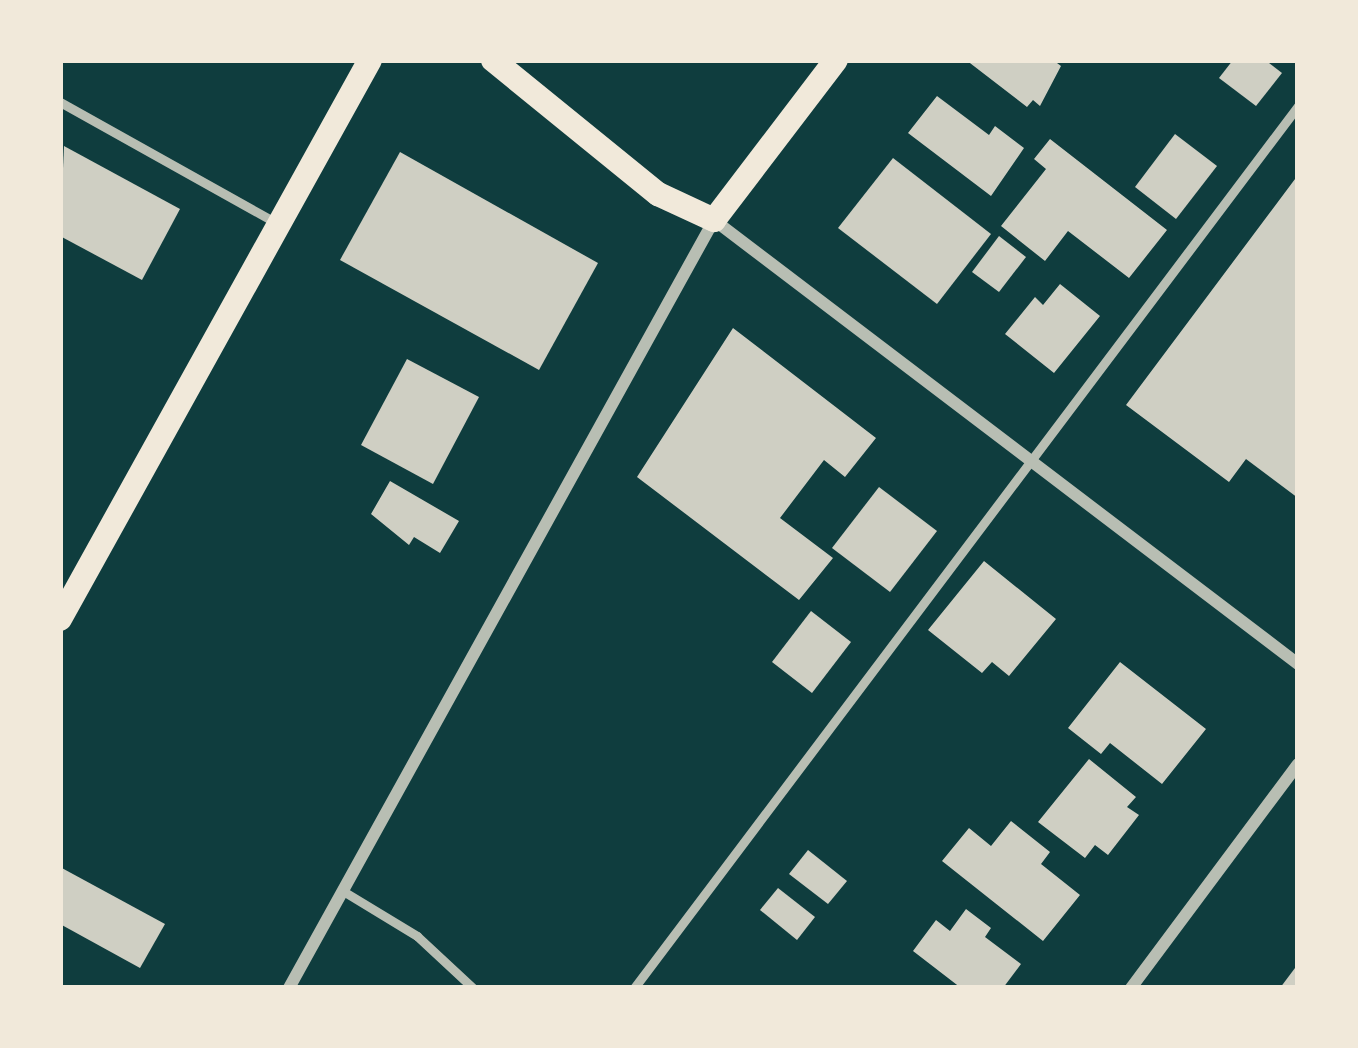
<!DOCTYPE html>
<html>
<head>
<meta charset="utf-8">
<style>
	body { margin:0 }
	#map { position:relative; width:1358px; height:1048px; overflow:hidden; background:#0f3d3e; font-family:"Sofia Sans Condensed",sans-serif }
	div>[style] { position:absolute }
	[style*='--x'] { left:calc(var(--x)*1px); top:calc(var(--y)*1px); width:calc(var(--w)*1px); rotate:calc(var(--a)*1deg) }
	.building>* { inset:0; background:#cfcfc3 }
	.service>* { height:9px; margin:-4.5px; padding:0 4.5px; transform-origin:4.5px; border-radius:4.5px; background:#b8beb3 }
	.minor>* { height:12px; margin:-6px; padding:0 6px; transform-origin:6px; border-radius:6px; background:#b8beb3 }
	.secondary>* { height:24px; margin:-12px; padding:0 12px; transform-origin:12px; border-radius:12px; background:#f1e9da }
	span { translate:-50% -50%; white-space:nowrap; text-align:center; line-height:1.15; -webkit-text-stroke:12px #f1e9da; paint-order:stroke }
	.frame { position:absolute; inset:0; border:63px solid #f1e9da; pointer-events:none }
</style>
</head>
<body>
<div id="map">
	<div class="building">
		<i style="clip-path:polygon(966px 60px,1053px 60px,1061px 66px,1040px 106px,1033px 100px,1027px 107px)"></i>
		<i style="clip-path:polygon(1233px 60px,1265px 60px,1282px 73px,1256px 106px,1219px 78px)"></i>
		<i style="clip-path:polygon(937px 96px,989px 135px,995px 126px,1024px 148px,991px 196px,908px 133px)"></i>
		<i style="clip-path:polygon(1175px 134px,1217px 166px,1176px 219px,1135px 187px)"></i>
		<i style="clip-path:polygon(1050px 139px,1167px 230px,1129px 278px,1068px 231px,1045px 261px,1001px 226px,1046px 169px,1034px 159px)"></i>
		<i style="clip-path:polygon(64px 146px,180px 209px,142px 280px,60px 236px)"></i>
		<i style="clip-path:polygon(400px 152px,598px 263px,539px 370px,340px 260px)"></i>
		<i style="clip-path:polygon(893px 158px,991px 234px,937px 304px,838px 228px)"></i>
		<i style="clip-path:polygon(1298px 175px,1298px 498px,1246px 459px,1229px 482px,1126px 405px)"></i>
		<i style="clip-path:polygon(999px 236px,1026px 257px,999px 292px,972px 272px)"></i>
		<i style="clip-path:polygon(1060px 284px,1100px 316px,1054px 373px,1005px 334px,1035px 297px,1043px 305px)"></i>
		<i style="clip-path:polygon(733px 328px,876px 438px,845px 477px,824px 460px,780px 518px,833px 558px,799px 600px,637px 477px)"></i>
		<i style="clip-path:polygon(407px 359px,479px 397px,433px 484px,361px 445px)"></i>
		<i style="clip-path:polygon(390px 481px,459px 521px,440px 553px,414px 537px,409px 545px,371px 514px)"></i>
		<i style="clip-path:polygon(879px 487px,937px 531px,890px 592px,832px 548px)"></i>
		<i style="clip-path:polygon(984px 561px,1056px 619px,1009px 676px,992px 662px,982px 673px,928px 630px)"></i>
		<i style="clip-path:polygon(811px 611px,851px 642px,812px 693px,772px 662px)"></i>
		<i style="clip-path:polygon(1120px 662px,1206px 729px,1162px 784px,1110px 743px,1101px 754px,1068px 728px)"></i>
		<i style="clip-path:polygon(1089px 759px,1136px 797px,1127px 807px,1139px 815px,1108px 855px,1095px 845px,1085px 858px,1038px 822px)"></i>
		<i style="clip-path:polygon(1011px 821px,1050px 852px,1041px 864px,1080px 895px,1043px 941px,942px 861px,969px 828px,991px 846px)"></i>
		<i style="clip-path:polygon(808px 850px,847px 881px,828px 904px,789px 874px)"></i>
		<i style="clip-path:polygon(60px 867px,165px 924px,140px 968px,60px 924px)"></i>
		<i style="clip-path:polygon(778px 888px,815px 917px,797px 940px,760px 910px)"></i>
		<i style="clip-path:polygon(966px 909px,991px 928px,985px 937px,1021px 964px,1003px 988px,961px 988px,913px 951px,936px 920px,950px 931px)"></i>
		<i style="clip-path:polygon(1298px 964px,1298px 988px,1280px 988px)"></i>
	</div>
	<div class="service">
		<i style="--x:60;--y:102;--w:246;--a:29.2"></i>
		<i style="--x:343;--y:891;--w:87;--a:31.3"></i>
		<i style="--x:417;--y:936;--w:76;--a:42.9"></i>
		<i style="--x:634;--y:988;--w:1104;--a:-53.03"></i>
	</div>
	<div class="minor">
		<i style="--x:289;--y:988;--w:878;--a:-61.04"></i>
		<i style="--x:714;--y:220;--w:734;--a:37.24"></i>
		<i style="--x:1131;--y:988;--w:279;--a:-53.3"></i>
	</div>
	<div class="secondary">
		<i style="--x:493;--y:60;--w:213;--a:39.1"></i>
		<i style="--x:658;--y:194;--w:62;--a:24.9"></i>
		<i style="--x:714;--y:220;--w:201;--a:-52.7"></i>
		<i style="--x:60;--y:619;--w:639;--a:-60.99"></i>
	</div>
	<div class="frame"></div>
</div>
</body>
</html>
